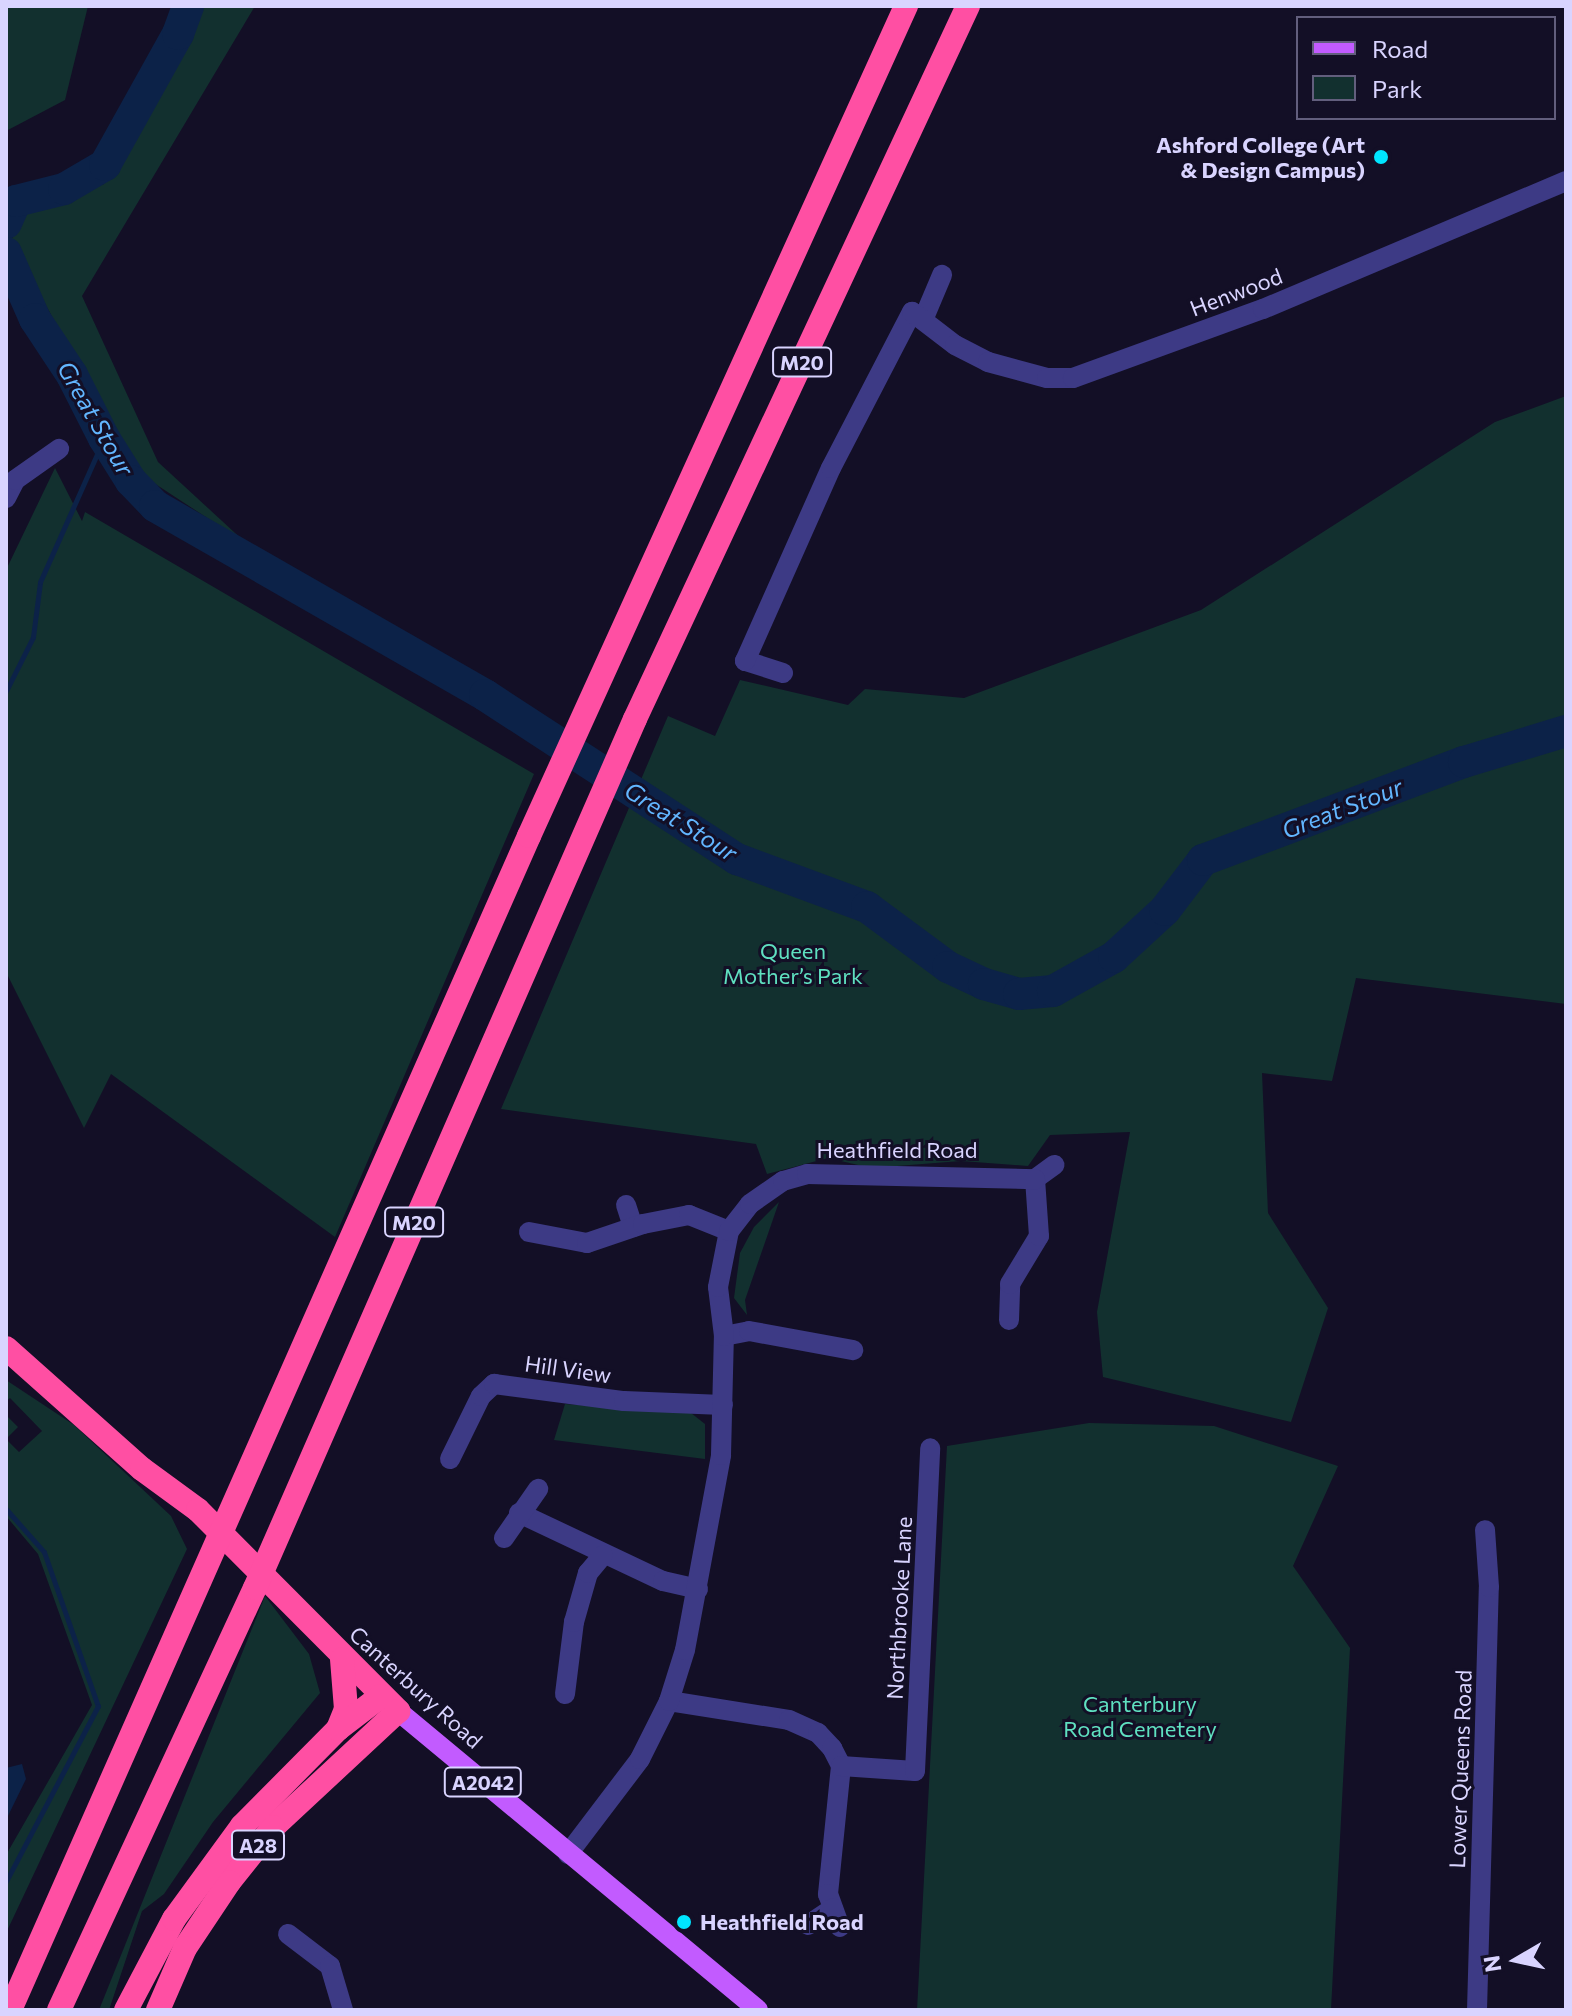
<!DOCTYPE html>
<html>
<head>
<meta charset="utf-8">
<style>
	body { margin:0 }
	#map { position:relative; width:1572px; height:2016px; overflow:hidden; background:#130f26; font-family:Commissioner,sans-serif }
	div>[style] { position:absolute }
	[style*='--x'] { left:calc(var(--x)*1px); top:calc(var(--y)*1px); width:calc(var(--w)*1px); rotate:calc(var(--a)*1deg) }
	.green>* { inset:0; background:#12302f }
	.water>* { inset:0; background:#0c2248 }
	.stream>* { height:5px; margin:-2.5px; padding:0 2.5px; transform-origin:2.5px; border-radius:2.5px; background:#0c2248 }
	.river>* { height:32px; margin:-16px; padding:0 16px; transform-origin:16px; border-radius:16px; background:#0c2248 }
	.minor>* { height:20px; margin:-10px; padding:0 10px; transform-origin:10px; border-radius:10px; background:#3d3a85 }
	.major>* { height:20px; margin:-10px; padding:0 10px; transform-origin:10px; border-radius:10px; background:#c25bff }
	.highway>* { height:24px; margin:-12px; padding:0 12px; transform-origin:12px; border-radius:12px; background:#ff4fa3 }
	.dots>* { width:22px; height:22px; translate:-50% -50%; box-sizing:border-box; border:4px solid #130f26; border-radius:50% }
	span { translate:-50% -50%; white-space:nowrap; text-align:center; line-height:1.15; -webkit-text-stroke:6px #130f26; paint-order:stroke }
	.shield-label span { padding:2px 6px; background:#130f26; border:2px solid; border-radius:6px; -webkit-text-stroke-width:0 }
	.shield-label { font-size:20px; color:#d9d4ff; font-weight:700 }
	.poi-label { font-size:22px; color:#d9d4ff; font-weight:700 }
	.right { translate:-100% -50%; text-align:right }
	.left { translate:0 -50%; text-align:left }
	.street-label { font-size:22px; color:#d9d4ff }
	.park-label { font-size:22px; color:#5fe0c0 }
	.water-label { font-size:24px; color:#62b6ff; font-style:italic }
	.frame { position:absolute; inset:0; border:8px solid #d9d4ff; pointer-events:none }
	.legend { position:absolute; left:1296px; top:16px; width:260px; height:104px; box-sizing:border-box; background:#130f26; border:2px solid #625e7d; margin:0; padding:10px 14px; list-style:none; font-size:24px; color:#d9d4ff }
	.legend li { display:flex; align-items:center; gap:16px; height:40px }
	.legend b { width:40px; border:2px solid #625e7d }
	.north { position:absolute; left:1476px; top:1920px; width:80px; height:80px; -webkit-text-stroke:6px #130f26; paint-order:stroke; rotate:261deg; font-size:22px; font-weight:700; line-height:32px; text-align:center; color:#d9d4ff }
	.north::after { content:''; display:block; margin:auto; width:28px; height:36px; background:#d9d4ff; clip-path:polygon(50% 0,100% 100%,50% 72%,0 100%) }
</style>
</head>
<body>
<div id="map">
	<div class="green">
		<i style="clip-path:polygon(6px 6px,88px 6px,65px 100px,6px 131px)"></i>
		<i style="clip-path:polygon(192px 6px,255px 6px,82px 296px,158px 462px,247px 544px,134px 470px,11px 240px,26px 213px,104px 184px,143px 91px)"></i>
		<i style="clip-path:polygon(1566px 396px,1566px 1004px,1356px 978px,1332px 1081px,1262px 1073px,1268px 1213px,1328px 1308px,1291px 1422px,1103px 1377px,1097px 1312px,1130px 1132px,1050px 1135px,1028px 1166px,961px 1161px,871px 1168px,828px 1158px,767px 1174px,756px 1144px,501px 1109px,668px 716px,715px 736px,740px 680px,848px 705px,865px 689px,964px 698px,1201px 610px,1495px 422px)"></i>
		<i style="clip-path:polygon(55px 468px,82px 521px,85px 512px,534px 774px,335px 1237px,111px 1074px,84px 1128px,6px 972px,6px 570px)"></i>
		<i style="clip-path:polygon(779px 1202px,745px 1300px,747px 1315px,734px 1298px,740px 1253px,754px 1227px)"></i>
		<i style="clip-path:polygon(6px 1380px,74px 1425px,171px 1516px,187px 1549px,6px 1933px,6px 1855px,92px 1705px,38px 1554px,6px 1516px,6px 1415px,18px 1427px,6px 1439px,19px 1452px,42px 1431px,10px 1398px,6px 1401px)"></i>
		<i style="clip-path:polygon(565px 1404px,691px 1413px,705px 1424px,705px 1459px,554px 1440px)"></i>
		<i style="clip-path:polygon(1089px 1423px,1214px 1426px,1338px 1466px,1293px 1566px,1350px 1648px,1331px 2010px,917px 2010px,947px 1446px)"></i>
		<i style="clip-path:polygon(265px 1596px,309px 1654px,320px 1693px,213px 1822px,164px 1894px,142px 1911px,109px 2010px,99px 2010px)"></i>
	</div>
	<div class="water">
		<i style="clip-path:polygon(22px 1764px,26px 1779px,6px 1820px,6px 1768px)"></i>
	</div>
	<div class="stream">
		<i style="--x:6;--y:691;--w:60;--a:-63.4"></i>
		<i style="--x:33;--y:637;--w:55;--a:-82.7"></i>
		<i style="--x:40;--y:582;--w:158;--a:-66"></i>
		<i style="--x:6;--y:1509;--w:57;--a:48.5"></i>
		<i style="--x:44;--y:1552;--w:163;--a:70.7"></i>
		<i style="--x:98;--y:1706;--w:198;--a:117.7"></i>
	</div>
	<div class="river">
		<i style="--x:6;--y:223;--w:24;--a:-66"></i>
		<i style="--x:16;--y:201;--w:49;--a:-14"></i>
		<i style="--x:64;--y:189;--w:48;--a:-30.3"></i>
		<i style="--x:105;--y:165;--w:150;--a:-60.9"></i>
		<i style="--x:178;--y:34;--w:30;--a:-70"></i>
		<i style="--x:6;--y:253;--w:72;--a:66.3"></i>
		<i style="--x:35;--y:319;--w:67;--a:56.5"></i>
		<i style="--x:72;--y:375;--w:71;--a:63.1"></i>
		<i style="--x:104;--y:438;--w:51;--a:57.9"></i>
		<i style="--x:131;--y:481;--w:35;--a:46"></i>
		<i style="--x:155;--y:506;--w:380;--a:29.8"></i>
		<i style="--x:485;--y:695;--w:301;--a:33.1"></i>
		<i style="--x:737;--y:859;--w:139;--a:20.3"></i>
		<i style="--x:867;--y:907;--w:101;--a:36.5"></i>
		<i style="--x:948;--y:967;--w:40;--a:25"></i>
		<i style="--x:984;--y:984;--w:36;--a:16"></i>
		<i style="--x:1019;--y:994;--w:34;--a:-5"></i>
		<i style="--x:1053;--y:991;--w:70;--a:-29.1"></i>
		<i style="--x:1114;--y:957;--w:69;--a:-42.7"></i>
		<i style="--x:1165;--y:910;--w:63;--a:-52.8"></i>
		<i style="--x:1203;--y:860;--w:279;--a:-20.6"></i>
		<i style="--x:1464;--y:762;--w:107;--a:-16.9"></i>
	</div>
	<div class="minor">
		<i style="--x:923;--y:320;--w:49;--a:-67.1"></i>
		<i style="--x:6;--y:498;--w:20;--a:-63"></i>
		<i style="--x:15;--y:480;--w:54;--a:-35.2"></i>
		<i style="--x:783;--y:673;--w:40;--a:-162"></i>
		<i style="--x:745;--y:661;--w:211;--a:-66"></i>
		<i style="--x:831;--y:468;--w:176;--a:-62.6"></i>
		<i style="--x:912;--y:312;--w:54;--a:37.5"></i>
		<i style="--x:955;--y:345;--w:37;--a:27"></i>
		<i style="--x:988;--y:362;--w:61;--a:15.2"></i>
		<i style="--x:1047;--y:378;--w:26;--a:0"></i>
		<i style="--x:1073;--y:378;--w:202;--a:-20"></i>
		<i style="--x:1263;--y:309;--w:329;--a:-22.9"></i>
		<i style="--x:1035;--y:1179;--w:24;--a:-36"></i>
		<i style="--x:626;--y:1205;--w:23;--a:72"></i>
		<i style="--x:529;--y:1232;--w:59;--a:10.7"></i>
		<i style="--x:587;--y:1243;--w:59;--a:-18.7"></i>
		<i style="--x:643;--y:1224;--w:47;--a:-11.1"></i>
		<i style="--x:689;--y:1215;--w:43;--a:21.8"></i>
		<i style="--x:1009;--y:1320;--w:36;--a:-88"></i>
		<i style="--x:1010;--y:1284;--w:56;--a:-58.9"></i>
		<i style="--x:1039;--y:1236;--w:57;--a:-94"></i>
		<i style="--x:724;--y:1336;--w:25;--a:-11"></i>
		<i style="--x:749;--y:1331;--w:106;--a:10.4"></i>
		<i style="--x:450;--y:1459;--w:70;--a:-63.8"></i>
		<i style="--x:481;--y:1396;--w:18;--a:-43"></i>
		<i style="--x:494;--y:1384;--w:131;--a:7.5"></i>
		<i style="--x:624;--y:1401;--w:99;--a:2.3"></i>
		<i style="--x:519;--y:1513;--w:159;--a:25.3"></i>
		<i style="--x:663;--y:1581;--w:36;--a:13"></i>
		<i style="--x:504;--y:1538;--w:60;--a:-55.2"></i>
		<i style="--x:565;--y:1694;--w:73;--a:-82.9"></i>
		<i style="--x:574;--y:1622;--w:51;--a:-74.1"></i>
		<i style="--x:588;--y:1573;--w:23;--a:-50"></i>
		<i style="--x:669;--y:1701;--w:121;--a:9"></i>
		<i style="--x:789;--y:1720;--w:32;--a:24"></i>
		<i style="--x:818;--y:1733;--w:21;--a:47"></i>
		<i style="--x:832;--y:1748;--w:20;--a:63"></i>
		<i style="--x:841;--y:1766;--w:129;--a:95.8"></i>
		<i style="--x:828;--y:1894;--w:35;--a:70"></i>
		<i style="--x:841;--y:1766;--w:74;--a:3.9"></i>
		<i style="--x:915;--y:1771;--w:323;--a:-87.3"></i>
		<i style="--x:568;--y:1854;--w:119;--a:-52.8"></i>
		<i style="--x:640;--y:1759;--w:65;--a:-63.4"></i>
		<i style="--x:669;--y:1701;--w:53;--a:-72.6"></i>
		<i style="--x:685;--y:1650;--w:198;--a:-79.5"></i>
		<i style="--x:721;--y:1455;--w:119;--a:-88.6"></i>
		<i style="--x:724;--y:1336;--w:49;--a:-97"></i>
		<i style="--x:718;--y:1287;--w:57;--a:-78.9"></i>
		<i style="--x:729;--y:1231;--w:34;--a:-52"></i>
		<i style="--x:750;--y:1204;--w:40;--a:-34.9"></i>
		<i style="--x:783;--y:1181;--w:25;--a:-16"></i>
		<i style="--x:807;--y:1174;--w:228;--a:1.3"></i>
		<i style="--x:808;--y:1925;--w:30;--a:-34"></i>
		<i style="--x:288;--y:1934;--w:53;--a:37.3"></i>
		<i style="--x:330;--y:1966;--w:46;--a:73.5"></i>
		<i style="--x:1477;--y:2010;--w:423;--a:-88.4"></i>
		<i style="--x:1489;--y:1587;--w:57;--a:-94"></i>
	</div>
	<div class="major">
		<i style="--x:398;--y:1711;--w:468;--a:39.7"></i>
	</div>
	<div class="highway">
		<i style="--x:6;--y:1348;--w:182;--a:41.7"></i>
		<i style="--x:142;--y:1469;--w:69;--a:36.2"></i>
		<i style="--x:198;--y:1510;--w:284;--a:45.1"></i>
		<i style="--x:398;--y:1711;--w:171;--a:137.1"></i>
		<i style="--x:273;--y:1827;--w:70;--a:128.7"></i>
		<i style="--x:229;--y:1882;--w:79;--a:123.7"></i>
		<i style="--x:185;--y:1948;--w:68;--a:113.5"></i>
		<i style="--x:338;--y:1729;--w:22;--a:-68"></i>
		<i style="--x:346;--y:1709;--w:50;--a:-94.6"></i>
		<i style="--x:10;--y:2010;--w:1284;--a:-66.15"></i>
		<i style="--x:529;--y:836;--w:912;--a:-65.57"></i>
		<i style="--x:59;--y:2010;--w:465;--a:-65.1"></i>
		<i style="--x:255;--y:1588;--w:948;--a:-66.38"></i>
		<i style="--x:635;--y:719;--w:787;--a:-64.97"></i>
		<i style="--x:126;--y:2010;--w:103;--a:-62.2"></i>
		<i style="--x:174;--y:1919;--w:115;--a:-53.8"></i>
		<i style="--x:242;--y:1826;--w:136;--a:-45.3"></i>
		<i style="--x:338;--y:1729;--w:54;--a:-37.5"></i>
	</div>
	<div class="dots">
		<i style="left:1381px;top:157px;background:#00e5ff"></i>
		<i style="left:684px;top:1922px;background:#00e5ff"></i>
	</div>
	<div class="shield-label">
		<span style="left:802px;top:362px">M20</span>
		<span style="left:414px;top:1222px">M20</span>
		<span style="left:483px;top:1782px">A2042</span>
		<span style="left:258px;top:1845px">A28</span>
	</div>
	<div class="poi-label">
		<span class="right" style="left:1365px;top:157px">Ashford College (Art<br>&amp; Design Campus)</span>
		<span class="left" style="left:700px;top:1922px">Heathfield Road</span>
	</div>
	<div class="street-label">
		<span style="left:1236px;top:292px;rotate:-21deg">Henwood</span>
		<span style="left:897px;top:1150px">Heathfield Road</span>
		<span style="left:568px;top:1369px;rotate:8deg">Hill View</span>
		<span style="left:899px;top:1608px;rotate:-87deg">Northbrooke Lane</span>
		<span style="left:416px;top:1687px;rotate:42deg">Canterbury Road</span>
		<span style="left:1460px;top:1769px;rotate:-88deg">Lower Queens Road</span>
	</div>
	<div class="park-label">
		<span style="left:793px;top:963px">Queen<br>Mother’s Park</span>
		<span style="left:1140px;top:1716px">Canterbury<br>Road Cemetery</span>
	</div>
	<div class="water-label">
		<span style="left:96px;top:418px;rotate:60deg">Great Stour</span>
		<span style="left:1342px;top:808px;rotate:-21deg">Great Stour</span>
		<span style="left:681px;top:821px;rotate:32deg">Great Stour</span>
	</div>
	<div class="frame"></div>
	<ul class="legend">
	<li><b style="height:10px;background:#c25bff"></b>Road</li>
	<li><b style="height:22px;background:#12302f"></b>Park</li>
	</ul>
	<div class="north">N</div>
</div>
</body>
</html>
